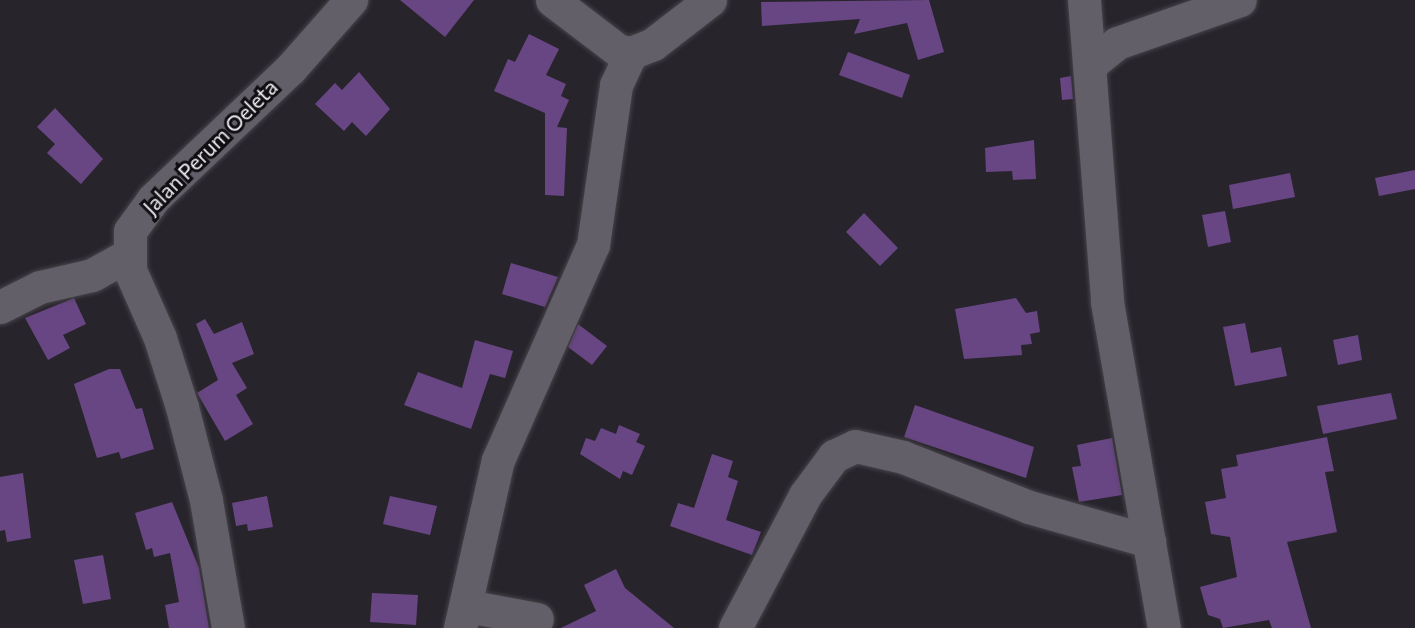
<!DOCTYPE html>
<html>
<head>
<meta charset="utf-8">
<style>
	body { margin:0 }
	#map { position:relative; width:1415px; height:628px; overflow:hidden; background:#28242c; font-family:Commissioner,sans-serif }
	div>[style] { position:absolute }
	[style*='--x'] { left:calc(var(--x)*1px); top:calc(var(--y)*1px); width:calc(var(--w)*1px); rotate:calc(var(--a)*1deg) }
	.building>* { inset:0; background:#684683 }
	.roads { filter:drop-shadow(0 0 2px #464349) drop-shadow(0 0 2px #464349) }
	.minor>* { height:33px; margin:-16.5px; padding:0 16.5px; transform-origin:16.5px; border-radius:16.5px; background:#635f68 }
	span { translate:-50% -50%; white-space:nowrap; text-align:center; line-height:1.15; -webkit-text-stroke:6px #100e12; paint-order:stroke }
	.street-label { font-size:21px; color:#eeecf1 }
</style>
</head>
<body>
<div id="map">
	<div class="building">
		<i style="clip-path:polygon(400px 0,474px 0,445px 37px)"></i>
		<i style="clip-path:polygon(929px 0,944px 52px,918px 60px,907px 23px,854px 34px,860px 19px,762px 26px,761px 2px)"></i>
		<i style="clip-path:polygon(529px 34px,559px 49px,546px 75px,566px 84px,561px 96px,569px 100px,557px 127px,567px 128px,564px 196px,545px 195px,545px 113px,494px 91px,508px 59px,515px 62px)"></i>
		<i style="clip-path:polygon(848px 52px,910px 75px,902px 98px,839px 75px)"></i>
		<i style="clip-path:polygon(359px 72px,390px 109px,366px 136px,352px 122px,344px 131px,315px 104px,335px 83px,342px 90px)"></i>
		<i style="clip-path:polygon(1071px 76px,1073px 99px,1062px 100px,1060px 78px)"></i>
		<i style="clip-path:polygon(55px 108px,103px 159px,81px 184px,47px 153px,55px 144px,37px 127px)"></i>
		<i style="clip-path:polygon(1034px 140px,1036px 179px,1013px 180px,1012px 171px,986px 172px,985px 148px)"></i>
		<i style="clip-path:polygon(1415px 170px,1415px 189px,1379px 196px,1375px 178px)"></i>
		<i style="clip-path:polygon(1290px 173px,1295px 197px,1233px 209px,1229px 185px)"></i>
		<i style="clip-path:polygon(1225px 211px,1231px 242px,1208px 247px,1202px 215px)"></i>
		<i style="clip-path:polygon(864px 213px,898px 248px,880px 266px,846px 232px)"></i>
		<i style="clip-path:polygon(511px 263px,558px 277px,545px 307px,502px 294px)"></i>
		<i style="clip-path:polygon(74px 298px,86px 324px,63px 335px,70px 348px,48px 360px,25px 318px)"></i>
		<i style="clip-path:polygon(1016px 298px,1026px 313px,1037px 311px,1040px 332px,1030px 334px,1032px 344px,1021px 345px,1022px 355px,964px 359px,955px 309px)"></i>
		<i style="clip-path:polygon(205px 319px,214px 334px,242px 322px,254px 354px,232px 363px,247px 388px,236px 395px,253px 424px,225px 441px,197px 393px,218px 380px,196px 324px)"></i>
		<i style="clip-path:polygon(1245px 323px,1251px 353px,1281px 347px,1287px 376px,1235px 386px,1223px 327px)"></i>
		<i style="clip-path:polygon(578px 324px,607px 346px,592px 365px,568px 347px)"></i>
		<i style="clip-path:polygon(1358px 335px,1362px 360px,1338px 365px,1333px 340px)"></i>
		<i style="clip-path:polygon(475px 340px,513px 351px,505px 378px,490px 374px,471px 429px,404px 405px,418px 372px,462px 388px)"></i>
		<i style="clip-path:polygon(109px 369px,120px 369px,136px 409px,142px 408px,154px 449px,121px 459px,119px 452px,97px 458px,74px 384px)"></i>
		<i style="clip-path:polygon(1391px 393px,1397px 419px,1323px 434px,1317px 406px)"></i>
		<i style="clip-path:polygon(915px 405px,1034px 447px,1026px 478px,904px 437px)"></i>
		<i style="clip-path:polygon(619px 425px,640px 434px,636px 442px,645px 446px,632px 475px,623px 471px,620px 479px,580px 454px,586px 438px,595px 441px,601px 428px,616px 434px)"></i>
		<i style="clip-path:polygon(1327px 437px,1334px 471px,1325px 472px,1337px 532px,1287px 542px,1311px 628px,1272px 628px,1269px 620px,1223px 628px,1220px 619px,1208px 615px,1200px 587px,1237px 577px,1230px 537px,1211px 534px,1205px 502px,1226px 498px,1221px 469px,1238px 466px,1236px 455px)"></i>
		<i style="clip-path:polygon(1112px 438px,1122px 495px,1079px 502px,1072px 467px,1081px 466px,1077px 445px)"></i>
		<i style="clip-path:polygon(712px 454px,733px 461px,728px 477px,738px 481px,726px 520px,761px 532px,752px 555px,670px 526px,678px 503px,694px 508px)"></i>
		<i style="clip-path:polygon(23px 473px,31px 538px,7px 542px,5px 530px,0 531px,0 477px)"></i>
		<i style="clip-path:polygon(267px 496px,273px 527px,248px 531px,247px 524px,236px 526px,232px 503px)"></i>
		<i style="clip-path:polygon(390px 496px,437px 506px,430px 535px,383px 524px)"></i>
		<i style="clip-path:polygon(172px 502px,199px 568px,209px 628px,169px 628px,165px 605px,179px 602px,170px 553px,154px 557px,152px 548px,146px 550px,135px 513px)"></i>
		<i style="clip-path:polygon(103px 555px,111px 599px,83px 604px,74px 560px)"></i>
		<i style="clip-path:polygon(616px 569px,625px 588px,674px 628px,561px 628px,596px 611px,584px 585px)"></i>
		<i style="clip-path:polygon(372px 593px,418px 595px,416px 625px,370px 622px)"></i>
	</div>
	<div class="roads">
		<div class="minor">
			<i style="--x:552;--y:0;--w:84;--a:37.3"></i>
			<i style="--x:619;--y:51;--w:12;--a:9"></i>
			<i style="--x:1084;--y:0;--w:303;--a:85.6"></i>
			<i style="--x:1107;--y:302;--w:331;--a:80.1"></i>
			<i style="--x:1090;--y:65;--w:35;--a:-39"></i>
			<i style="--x:1117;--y:43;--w:130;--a:-19.3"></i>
			<i style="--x:0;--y:307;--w:45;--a:-26.6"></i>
			<i style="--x:40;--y:287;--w:53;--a:-13"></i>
			<i style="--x:92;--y:275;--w:41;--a:-29.1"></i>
			<i style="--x:467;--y:606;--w:71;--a:10.5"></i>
			<i style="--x:228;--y:628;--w:130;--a:-99.8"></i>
			<i style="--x:206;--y:500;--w:96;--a:-104.5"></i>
			<i style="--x:182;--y:407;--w:72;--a:-107.7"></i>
			<i style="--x:160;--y:338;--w:74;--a:-113.8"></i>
			<i style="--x:130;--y:270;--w:39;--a:-90"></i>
			<i style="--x:130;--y:231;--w:39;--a:-54"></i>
			<i style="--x:153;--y:199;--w:190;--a:-43.5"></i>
			<i style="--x:291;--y:68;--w:91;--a:-48.6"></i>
			<i style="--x:460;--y:628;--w:172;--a:-77.3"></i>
			<i style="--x:498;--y:460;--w:235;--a:-66.2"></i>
			<i style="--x:593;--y:245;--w:162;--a:-81.8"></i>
			<i style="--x:616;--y:85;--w:35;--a:-65"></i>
			<i style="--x:631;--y:53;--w:24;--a:-22"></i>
			<i style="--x:653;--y:44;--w:72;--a:-37.7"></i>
			<i style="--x:735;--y:628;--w:150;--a:-62.2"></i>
			<i style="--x:805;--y:495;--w:49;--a:-53.4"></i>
			<i style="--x:834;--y:456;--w:23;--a:-25"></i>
			<i style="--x:855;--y:446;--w:49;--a:12.9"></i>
			<i style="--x:903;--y:457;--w:136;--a:21.6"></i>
			<i style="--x:1029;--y:507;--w:125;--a:15.8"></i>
		</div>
	</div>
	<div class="street-label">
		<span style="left:210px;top:147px;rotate:-45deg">Jalan Perum Oeleta</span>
	</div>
</div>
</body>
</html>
